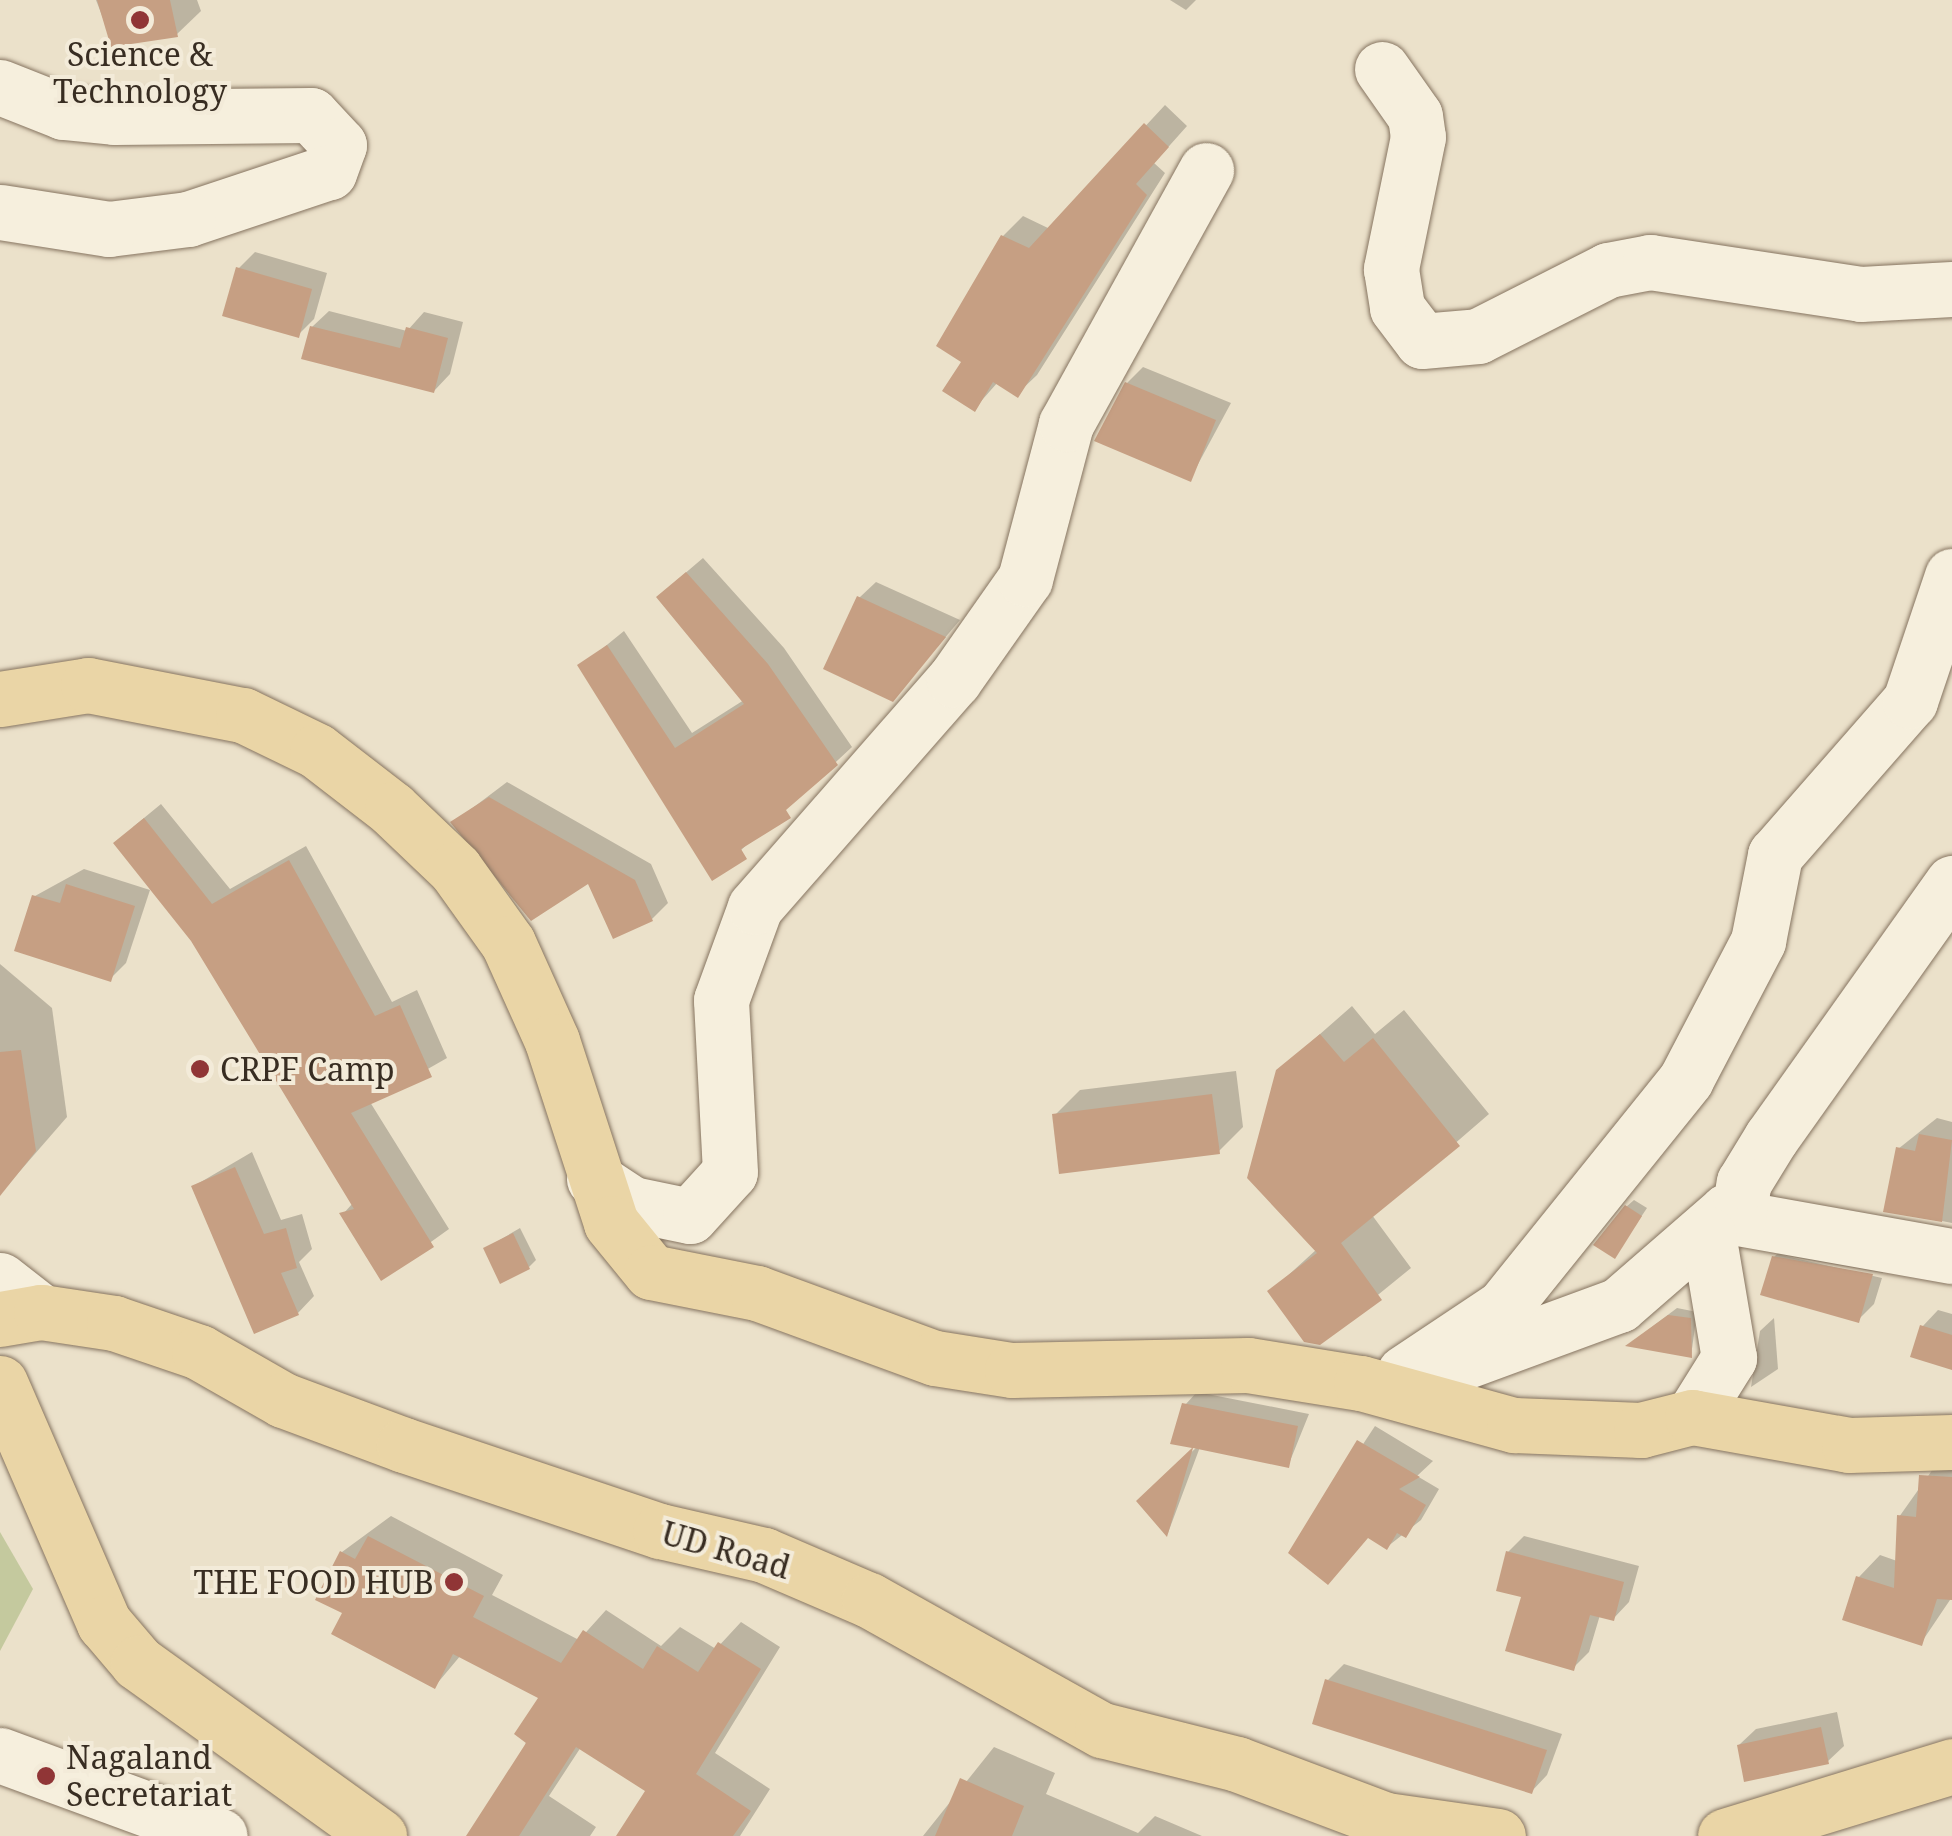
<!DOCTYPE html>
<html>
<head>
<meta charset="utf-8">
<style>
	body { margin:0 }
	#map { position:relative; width:1952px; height:1836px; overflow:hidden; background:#ebe1ca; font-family:"Noto Serif",serif }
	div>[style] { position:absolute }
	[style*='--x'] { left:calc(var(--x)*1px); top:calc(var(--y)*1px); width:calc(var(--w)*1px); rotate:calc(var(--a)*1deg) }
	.green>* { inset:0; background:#c4c99e }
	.shadow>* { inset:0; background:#0003 }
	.building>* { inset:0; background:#c69f83 }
	.roads { filter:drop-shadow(0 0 2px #867460) drop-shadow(0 0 2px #867460) }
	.minor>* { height:55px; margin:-27.5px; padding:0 27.5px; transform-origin:27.5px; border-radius:27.5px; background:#f6efdd }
	.major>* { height:55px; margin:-27.5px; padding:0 27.5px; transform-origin:27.5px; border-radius:27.5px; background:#ead5a6 }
	.dots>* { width:28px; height:28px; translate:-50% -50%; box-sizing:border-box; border:5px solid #f3ebd9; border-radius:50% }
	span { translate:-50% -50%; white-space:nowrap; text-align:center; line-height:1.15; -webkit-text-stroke:8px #f3ebd9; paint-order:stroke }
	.poi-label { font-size:32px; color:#382d22 }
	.left { translate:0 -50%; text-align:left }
	.right { translate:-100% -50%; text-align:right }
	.street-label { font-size:32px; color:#382d22 }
</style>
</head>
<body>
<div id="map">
	<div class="green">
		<i style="clip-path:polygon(0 1532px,33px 1589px,0 1651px)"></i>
	</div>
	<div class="shadow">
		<i style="clip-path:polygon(96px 0,197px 0,201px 11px,176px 35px,113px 44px)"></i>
		<i style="clip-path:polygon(1170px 0,1196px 0,1186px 10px)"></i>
		<i style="clip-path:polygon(1165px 105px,1187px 126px,1154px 163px,1165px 173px,1037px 375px,1017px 394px,998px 382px,975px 408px,964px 361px,1003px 236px,1023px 216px,1050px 229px)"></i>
		<i style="clip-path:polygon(255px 252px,327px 273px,314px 319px,298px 335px,238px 269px)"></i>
		<i style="clip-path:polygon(329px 311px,407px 331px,424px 312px,463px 322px,450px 374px,434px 391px,312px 327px)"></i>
		<i style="clip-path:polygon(1143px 367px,1231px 403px,1190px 479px,1127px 383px)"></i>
		<i style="clip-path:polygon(703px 558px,784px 648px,852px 747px,712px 877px,581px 666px,624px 631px,692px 733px,744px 700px,676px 581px)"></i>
		<i style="clip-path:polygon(876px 582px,960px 620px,893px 699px,859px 598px)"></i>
		<i style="clip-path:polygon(507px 782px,651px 864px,668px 903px,652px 919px,590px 880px,454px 822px)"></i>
		<i style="clip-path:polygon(161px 804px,230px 889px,306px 846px,392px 1002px,417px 990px,447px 1058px,370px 1102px,449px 1229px,382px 1277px,343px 1214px,353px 1203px,133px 827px)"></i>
		<i style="clip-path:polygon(84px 869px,150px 890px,126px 963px,110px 979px,35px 896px)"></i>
		<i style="clip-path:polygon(0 964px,52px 1008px,67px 1117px,0 1194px)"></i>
		<i style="clip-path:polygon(1352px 1006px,1375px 1034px,1404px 1010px,1489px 1114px,1372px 1215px,1411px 1268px,1320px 1342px,1271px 1291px,1317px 1249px,1278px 1071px)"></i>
		<i style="clip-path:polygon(1236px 1071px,1243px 1127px,1218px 1152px,1055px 1115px,1080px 1090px)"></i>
		<i style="clip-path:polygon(1937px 1118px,1952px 1122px,1952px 1223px,1886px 1210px,1898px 1149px)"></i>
		<i style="clip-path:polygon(252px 1152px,281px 1220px,302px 1214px,312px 1249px,299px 1262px,314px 1296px,298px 1313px,194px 1186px)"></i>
		<i style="clip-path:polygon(1634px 1200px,1647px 1208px,1615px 1256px,1626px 1207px)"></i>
		<i style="clip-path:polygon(520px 1228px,536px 1260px,529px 1267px,486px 1248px)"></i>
		<i style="clip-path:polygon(1790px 1241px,1888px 1258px,1883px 1273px,1781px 1255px,1882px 1278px,1874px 1304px,1858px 1320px,1774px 1257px)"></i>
		<i style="clip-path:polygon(1677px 1308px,1697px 1312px,1691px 1356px,1636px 1339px)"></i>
		<i style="clip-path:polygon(1938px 1310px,1952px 1314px,1952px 1367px,1922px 1327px)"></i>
		<i style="clip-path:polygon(1774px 1318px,1778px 1369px,1751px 1387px,1760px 1331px)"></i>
		<i style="clip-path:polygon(1197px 1392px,1309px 1414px,1288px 1466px,1200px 1447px,1168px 1533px,1139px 1501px,1197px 1447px,1185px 1405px)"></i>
		<i style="clip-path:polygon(1375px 1426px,1433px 1461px,1417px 1476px,1439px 1489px,1421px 1520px,1387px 1547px,1369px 1536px,1292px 1552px)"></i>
		<i style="clip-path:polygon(1943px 1455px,1952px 1455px,1952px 1597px,1921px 1643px,1859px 1577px,1880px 1555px,1897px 1561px,1899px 1517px)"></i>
		<i style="clip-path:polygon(391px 1516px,503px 1575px,492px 1595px,579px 1640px,606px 1610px,661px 1646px,680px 1627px,716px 1649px,741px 1622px,780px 1647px,715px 1753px,770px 1789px,740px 1836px,619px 1836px,649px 1790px,581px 1747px,549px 1796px,596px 1827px,590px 1836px,495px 1836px,541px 1697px,461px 1655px,435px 1686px,345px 1612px,342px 1552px)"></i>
		<i style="clip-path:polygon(1524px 1536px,1639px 1566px,1629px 1602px,1613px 1619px,1600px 1615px,1589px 1652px,1573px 1668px,1524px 1595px,1508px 1552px)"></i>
		<i style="clip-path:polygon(1344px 1664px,1562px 1734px,1547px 1775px,1531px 1792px,1328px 1680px)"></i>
		<i style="clip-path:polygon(1837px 1712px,1844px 1746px,1827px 1762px,1739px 1745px,1756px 1729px)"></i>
		<i style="clip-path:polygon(994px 1747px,1055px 1773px,1046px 1794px,1138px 1833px,1155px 1816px,1202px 1836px,923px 1836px)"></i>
	</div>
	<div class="building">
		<i style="clip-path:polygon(97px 0,170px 0,178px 37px,111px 47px)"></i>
		<i style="clip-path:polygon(1144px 123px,1169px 147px,1136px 184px,1147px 195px,1018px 398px,993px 382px,975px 412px,942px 391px,961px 362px,936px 346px,1001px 235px,1029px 248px)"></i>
		<i style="clip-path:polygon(236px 267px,312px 289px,299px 338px,222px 316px)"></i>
		<i style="clip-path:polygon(310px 326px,400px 348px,406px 327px,448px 338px,434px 393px,301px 359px)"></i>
		<i style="clip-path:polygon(1125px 382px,1216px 420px,1191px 482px,1094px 441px)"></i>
		<i style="clip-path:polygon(686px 572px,768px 664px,838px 765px,786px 810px,791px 818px,741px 849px,747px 859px,712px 881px,577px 665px,607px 645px,675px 748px,744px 704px,656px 597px)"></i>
		<i style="clip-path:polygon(857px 596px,946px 637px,893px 702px,823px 669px)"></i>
		<i style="clip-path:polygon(489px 797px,635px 880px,653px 921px,613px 939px,588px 884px,531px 921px,450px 822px)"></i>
		<i style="clip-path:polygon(144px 818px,212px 904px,289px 860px,375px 1016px,400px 1005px,432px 1077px,351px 1113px,434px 1247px,381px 1281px,339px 1213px,354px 1209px,191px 941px,113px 843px)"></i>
		<i style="clip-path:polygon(66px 884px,135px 906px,111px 982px,14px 951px,32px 895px,60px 903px)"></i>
		<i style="clip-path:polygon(1320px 1034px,1344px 1062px,1373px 1038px,1460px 1146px,1341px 1243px,1382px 1300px,1320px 1345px,1304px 1342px,1267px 1291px,1317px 1253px,1247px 1178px,1276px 1070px)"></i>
		<i style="clip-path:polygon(21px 1050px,36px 1151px,0 1196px,0 1052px)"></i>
		<i style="clip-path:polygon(1212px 1094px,1220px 1154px,1059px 1174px,1052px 1114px)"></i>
		<i style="clip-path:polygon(1919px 1134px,1952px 1140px,1942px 1222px,1883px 1212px,1896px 1147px,1915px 1151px)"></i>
		<i style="clip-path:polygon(235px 1167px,264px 1234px,286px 1228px,297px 1268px,281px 1273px,299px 1315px,254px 1334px,191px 1186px)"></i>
		<i style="clip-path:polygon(1625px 1205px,1642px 1216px,1615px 1259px,1593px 1245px)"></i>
		<i style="clip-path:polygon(513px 1233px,530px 1269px,500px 1284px,483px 1248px)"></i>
		<i style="clip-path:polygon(1772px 1256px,1873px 1274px,1859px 1323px,1760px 1295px)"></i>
		<i style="clip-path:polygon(1668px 1315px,1691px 1318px,1692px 1358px,1625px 1346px)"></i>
		<i style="clip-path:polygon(1920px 1325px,1952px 1335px,1952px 1370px,1910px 1357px)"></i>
		<i style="clip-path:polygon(1182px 1403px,1298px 1426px,1289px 1468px,1193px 1448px,1167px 1537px,1136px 1501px,1192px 1448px,1170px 1444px)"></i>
		<i style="clip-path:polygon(1357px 1440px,1420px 1477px,1399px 1489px,1426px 1505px,1406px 1538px,1397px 1533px,1387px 1550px,1368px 1538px,1328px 1585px,1288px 1553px)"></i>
		<i style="clip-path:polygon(1919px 1475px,1952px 1477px,1952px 1600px,1937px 1599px,1922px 1646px,1842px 1620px,1856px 1576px,1894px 1588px,1897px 1515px,1916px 1517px)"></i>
		<i style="clip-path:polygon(368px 1536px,484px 1596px,473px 1617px,561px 1663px,583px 1630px,643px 1669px,657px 1646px,698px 1672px,718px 1642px,761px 1669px,696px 1774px,751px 1811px,733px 1836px,616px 1836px,645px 1791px,576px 1747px,519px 1836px,466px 1836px,526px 1743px,514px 1734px,538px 1698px,453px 1654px,435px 1689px,331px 1634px,342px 1613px,315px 1600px,340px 1551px,355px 1559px)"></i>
		<i style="clip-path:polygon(1506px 1551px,1624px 1582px,1614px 1621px,1590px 1615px,1574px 1671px,1505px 1651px,1521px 1597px,1496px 1591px)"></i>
		<i style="clip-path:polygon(1325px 1679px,1547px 1750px,1532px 1794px,1312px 1724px)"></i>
		<i style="clip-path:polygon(1821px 1727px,1829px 1764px,1744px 1782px,1737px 1745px)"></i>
		<i style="clip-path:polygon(960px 1778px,1024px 1806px,1012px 1836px,935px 1836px)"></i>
	</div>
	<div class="roads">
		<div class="minor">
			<i style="--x:1382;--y:69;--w:57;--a:54.9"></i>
			<i style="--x:1415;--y:116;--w:21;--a:82"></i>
			<i style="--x:1418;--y:137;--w:135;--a:101.6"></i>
			<i style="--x:1391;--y:269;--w:39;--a:81"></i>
			<i style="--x:1397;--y:308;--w:41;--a:52.9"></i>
			<i style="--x:1422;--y:341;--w:56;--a:-5.1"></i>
			<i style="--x:1478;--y:336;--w:146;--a:-26.9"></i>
			<i style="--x:1608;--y:270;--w:43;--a:-10.8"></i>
			<i style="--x:1650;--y:262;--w:213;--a:8.6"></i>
			<i style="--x:1861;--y:294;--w:91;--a:-3.1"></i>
			<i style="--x:0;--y:87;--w:68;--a:21.6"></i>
			<i style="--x:63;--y:112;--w:51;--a:5.6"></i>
			<i style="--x:114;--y:117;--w:197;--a:-0.6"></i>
			<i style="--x:311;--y:115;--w:41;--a:47"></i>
			<i style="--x:339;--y:145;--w:29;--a:110"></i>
			<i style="--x:329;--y:172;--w:149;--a:161.6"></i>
			<i style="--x:188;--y:219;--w:80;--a:172.8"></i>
			<i style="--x:109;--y:229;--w:110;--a:-171.1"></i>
			<i style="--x:594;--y:1179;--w:45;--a:33.3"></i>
			<i style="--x:632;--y:1204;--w:59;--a:11.7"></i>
			<i style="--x:690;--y:1216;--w:59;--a:-47.7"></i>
			<i style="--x:730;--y:1172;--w:172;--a:-93"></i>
			<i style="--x:721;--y:1000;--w:99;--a:-69.9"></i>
			<i style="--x:755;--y:907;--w:302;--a:-48.8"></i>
			<i style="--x:954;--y:680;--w:123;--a:-54.9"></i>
			<i style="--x:1025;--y:579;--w:160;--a:-75.2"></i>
			<i style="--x:1066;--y:424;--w:290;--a:-61.1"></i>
			<i style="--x:1738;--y:1218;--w:217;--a:10.1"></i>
			<i style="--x:0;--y:1280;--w:52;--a:38"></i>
			<i style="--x:1442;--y:1370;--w:189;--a:-20.2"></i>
			<i style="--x:1619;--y:1305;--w:143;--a:-41"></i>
			<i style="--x:1727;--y:1211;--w:13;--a:32"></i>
			<i style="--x:1738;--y:1218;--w:36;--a:-81"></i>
			<i style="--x:1744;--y:1182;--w:52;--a:-58.5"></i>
			<i style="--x:1771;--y:1138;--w:313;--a:-54.6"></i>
			<i style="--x:1404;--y:1373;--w:119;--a:-33.7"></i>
			<i style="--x:1503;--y:1307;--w:292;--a:-51.2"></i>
			<i style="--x:1686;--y:1079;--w:156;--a:-62.4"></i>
			<i style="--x:1758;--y:941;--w:88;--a:-78.8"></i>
			<i style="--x:1775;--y:855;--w:205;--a:-48.8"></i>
			<i style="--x:1910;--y:701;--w:132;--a:-71.4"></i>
			<i style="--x:1692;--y:1417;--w:70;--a:-57.9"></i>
			<i style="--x:1729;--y:1358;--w:126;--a:-99.6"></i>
			<i style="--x:0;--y:1755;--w:234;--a:20.2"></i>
		</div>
		<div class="major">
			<i style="--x:0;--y:699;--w:89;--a:-9"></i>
			<i style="--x:88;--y:685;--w:158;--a:11"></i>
			<i style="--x:243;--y:715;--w:82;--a:25.9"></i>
			<i style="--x:317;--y:751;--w:95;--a:37.7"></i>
			<i style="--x:392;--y:809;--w:87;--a:43.6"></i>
			<i style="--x:455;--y:869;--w:91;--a:54.4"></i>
			<i style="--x:508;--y:943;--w:107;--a:65.8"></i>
			<i style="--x:552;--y:1041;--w:191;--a:72"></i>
			<i style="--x:611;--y:1223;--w:63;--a:50.8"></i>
			<i style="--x:651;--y:1272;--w:108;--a:11.2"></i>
			<i style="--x:757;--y:1293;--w:189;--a:20.1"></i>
			<i style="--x:935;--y:1358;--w:78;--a:8.9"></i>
			<i style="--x:1012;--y:1370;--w:236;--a:-1.2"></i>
			<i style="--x:1248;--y:1365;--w:114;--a:9.1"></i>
			<i style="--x:1361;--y:1383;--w:159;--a:15.4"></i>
			<i style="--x:1514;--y:1425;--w:127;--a:2.3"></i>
			<i style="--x:1641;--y:1430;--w:53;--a:-14.3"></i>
			<i style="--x:1692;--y:1417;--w:159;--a:10.1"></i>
			<i style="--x:1849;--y:1445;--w:103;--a:-1.7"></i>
			<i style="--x:0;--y:1319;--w:42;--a:-9.7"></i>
			<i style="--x:41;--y:1312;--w:74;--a:8.6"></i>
			<i style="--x:114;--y:1323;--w:90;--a:18.8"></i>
			<i style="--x:199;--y:1352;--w:97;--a:29.7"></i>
			<i style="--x:283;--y:1400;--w:129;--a:20.4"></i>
			<i style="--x:404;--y:1445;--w:270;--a:18.6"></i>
			<i style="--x:660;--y:1531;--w:107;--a:13"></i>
			<i style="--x:764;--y:1555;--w:114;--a:23.2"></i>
			<i style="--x:869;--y:1600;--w:267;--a:29.2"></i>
			<i style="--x:1102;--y:1730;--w:139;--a:14.1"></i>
			<i style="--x:1237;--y:1764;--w:159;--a:20.6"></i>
			<i style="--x:1386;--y:1820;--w:113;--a:8.1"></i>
			<i style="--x:0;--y:1383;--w:262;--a:66.6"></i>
			<i style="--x:104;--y:1623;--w:52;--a:49.6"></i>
			<i style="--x:138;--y:1663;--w:297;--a:35.7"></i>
			<i style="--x:1725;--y:1836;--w:238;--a:-17.1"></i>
		</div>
	</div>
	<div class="dots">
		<i style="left:140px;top:20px;background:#903536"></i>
		<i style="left:200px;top:1069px;background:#903536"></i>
		<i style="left:454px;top:1582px;background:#903536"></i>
		<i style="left:46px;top:1776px;background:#903536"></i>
	</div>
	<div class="poi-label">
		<span style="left:140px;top:73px">Science &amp;<br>Technology</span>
		<span class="left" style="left:220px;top:1069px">CRPF Camp</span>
		<span class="right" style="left:434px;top:1582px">THE FOOD HUB</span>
		<span class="left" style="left:66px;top:1776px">Nagaland<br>Secretariat</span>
	</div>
	<div class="street-label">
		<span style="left:726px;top:1550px;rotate:16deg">UD Road</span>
	</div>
</div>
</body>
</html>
